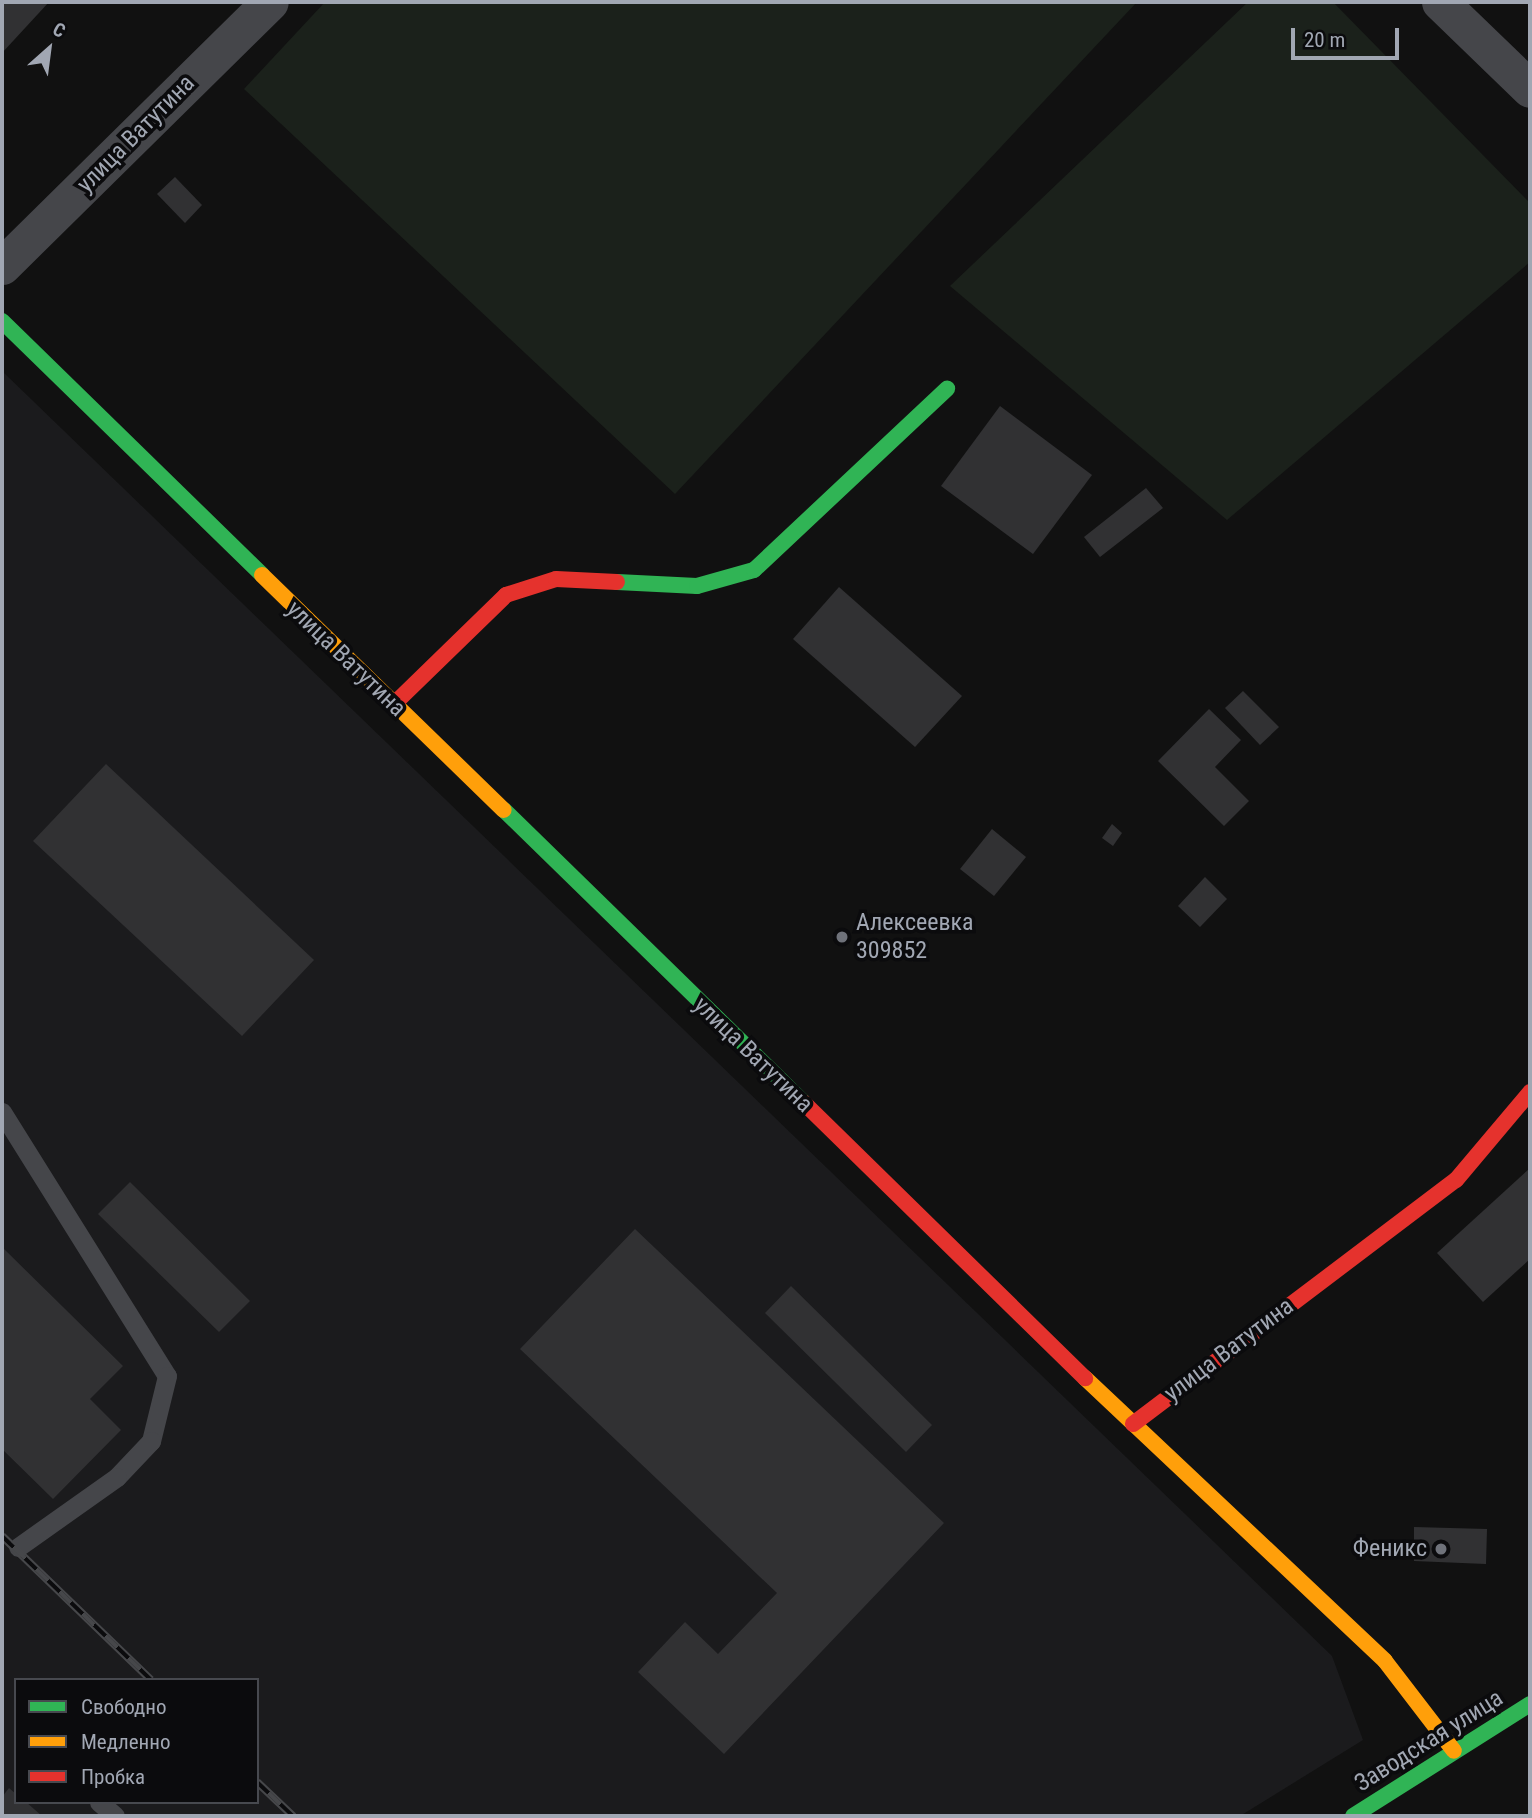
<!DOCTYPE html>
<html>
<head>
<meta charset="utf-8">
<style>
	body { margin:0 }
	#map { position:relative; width:1532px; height:1818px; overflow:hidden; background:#111; font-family:"Roboto Condensed",sans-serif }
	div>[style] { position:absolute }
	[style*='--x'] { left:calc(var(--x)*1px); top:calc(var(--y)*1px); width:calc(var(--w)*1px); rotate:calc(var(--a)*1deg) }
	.built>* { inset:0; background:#1b1b1d }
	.green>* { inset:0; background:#1b211b }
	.building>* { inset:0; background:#313133 }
	.lane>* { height:19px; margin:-9.5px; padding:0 9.5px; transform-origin:9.5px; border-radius:9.5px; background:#45464a }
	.street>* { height:37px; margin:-18.5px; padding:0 18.5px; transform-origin:18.5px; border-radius:18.5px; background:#45464a }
	.fast>* { height:16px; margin:-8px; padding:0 8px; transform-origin:8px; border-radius:8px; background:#30b455 }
	.slow>* { height:16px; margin:-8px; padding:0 8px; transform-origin:8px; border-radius:8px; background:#ff9f0a }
	.jam>* { height:16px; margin:-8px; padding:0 8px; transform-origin:8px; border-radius:8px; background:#e5322d }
	.rail>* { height:8px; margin-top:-4px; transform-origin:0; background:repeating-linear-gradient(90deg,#0b0b0d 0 16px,#46474a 0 32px); box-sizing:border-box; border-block:2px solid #46474a }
	.dots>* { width:19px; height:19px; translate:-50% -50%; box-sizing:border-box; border:4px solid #0b0b0d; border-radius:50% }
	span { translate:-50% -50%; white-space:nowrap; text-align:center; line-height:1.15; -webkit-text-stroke:7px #0b0b0d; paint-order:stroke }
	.street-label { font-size:24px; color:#a1a7b3 }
	.poi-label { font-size:24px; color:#a1a7b3 }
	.left { translate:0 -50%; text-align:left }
	.right { translate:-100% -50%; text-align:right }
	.frame { position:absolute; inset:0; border:4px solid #a1a7b3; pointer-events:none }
	.legend { position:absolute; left:14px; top:1678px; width:245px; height:126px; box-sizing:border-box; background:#0b0b0d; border:2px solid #47494f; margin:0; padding:9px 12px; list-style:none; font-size:21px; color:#a1a7b3 }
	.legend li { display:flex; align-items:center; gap:14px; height:35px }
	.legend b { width:35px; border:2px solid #47494f }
	.north { position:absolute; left:14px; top:14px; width:70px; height:70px; -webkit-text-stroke:5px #0b0b0d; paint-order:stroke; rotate:28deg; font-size:19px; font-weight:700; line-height:28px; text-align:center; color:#a1a7b3 }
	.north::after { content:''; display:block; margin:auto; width:24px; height:32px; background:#a1a7b3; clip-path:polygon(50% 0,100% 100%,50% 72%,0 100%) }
	.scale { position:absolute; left:1291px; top:28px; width:108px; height:32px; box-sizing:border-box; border:4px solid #a1a7b3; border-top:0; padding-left:9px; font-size:21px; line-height:24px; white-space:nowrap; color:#a1a7b3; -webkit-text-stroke:5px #0b0b0d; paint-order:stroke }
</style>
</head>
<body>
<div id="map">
	<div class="built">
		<i style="clip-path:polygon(evenodd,2px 371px,1332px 1656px,1363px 1740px,1240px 1816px,2px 1816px,2px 371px,16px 1680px,257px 1680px,257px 1802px,16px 1802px,16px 1680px)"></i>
	</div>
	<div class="green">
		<i style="clip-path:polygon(325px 2px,1137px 2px,675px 494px,244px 89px)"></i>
		<i style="clip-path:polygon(1248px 2px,1333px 2px,1530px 203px,1530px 262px,1227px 520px,950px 286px)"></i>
	</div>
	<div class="building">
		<i style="clip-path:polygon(2px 2px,49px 2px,2px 53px)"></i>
		<i style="clip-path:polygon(175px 177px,202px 205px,185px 223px,157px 194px)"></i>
		<i style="clip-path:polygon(1000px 406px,1092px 475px,1033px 554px,941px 486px)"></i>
		<i style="clip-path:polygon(1146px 488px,1163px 508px,1100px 557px,1084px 537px)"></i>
		<i style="clip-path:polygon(839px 587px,962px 696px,915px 747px,793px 639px)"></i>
		<i style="clip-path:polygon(1243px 691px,1279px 727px,1260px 745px,1225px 708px)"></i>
		<i style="clip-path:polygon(1209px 709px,1241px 740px,1215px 767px,1249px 801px,1224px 826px,1158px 761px)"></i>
		<i style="clip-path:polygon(106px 764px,314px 960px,242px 1036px,33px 841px)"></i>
		<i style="clip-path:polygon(1112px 824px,1122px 833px,1113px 846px,1102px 838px)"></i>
		<i style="clip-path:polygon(992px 829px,1026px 857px,994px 896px,960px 869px)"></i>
		<i style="clip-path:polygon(1205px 877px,1227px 899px,1200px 927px,1178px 906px)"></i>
		<i style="clip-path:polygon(1530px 1168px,1530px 1259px,1483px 1302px,1437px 1253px)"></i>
		<i style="clip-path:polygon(130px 1182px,250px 1301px,219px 1332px,98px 1214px)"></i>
		<i style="clip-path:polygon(635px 1229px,944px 1523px,724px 1754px,638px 1672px,685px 1622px,718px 1654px,777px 1593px,520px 1349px)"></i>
		<i style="clip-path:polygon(2px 1247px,123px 1366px,90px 1399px,121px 1430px,53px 1499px,2px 1449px)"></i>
		<i style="clip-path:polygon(791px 1286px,932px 1425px,906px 1452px,765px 1313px)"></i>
		<i style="clip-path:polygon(1414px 1527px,1487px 1529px,1486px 1564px,1414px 1561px)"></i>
		<i style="clip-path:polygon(9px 1788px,16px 1794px,16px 1802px,26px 1802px,42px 1816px,2px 1816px,2px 1797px)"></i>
	</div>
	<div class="lane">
		<i style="--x:2;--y:1112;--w:311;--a:58"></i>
		<i style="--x:167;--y:1376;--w:67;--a:103.8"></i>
		<i style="--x:151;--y:1441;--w:50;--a:133.4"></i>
		<i style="--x:117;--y:1477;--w:121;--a:144.7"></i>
		<i style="--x:99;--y:1802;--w:21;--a:41"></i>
	</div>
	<div class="street">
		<i style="--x:1440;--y:2;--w:125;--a:44"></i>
		<i style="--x:2;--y:266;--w:376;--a:-44.6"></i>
	</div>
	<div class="fast">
		<i style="--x:2;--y:321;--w:363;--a:44.3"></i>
		<i style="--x:617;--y:582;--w:80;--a:2.9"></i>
		<i style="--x:697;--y:586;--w:59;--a:-15.7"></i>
		<i style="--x:754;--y:570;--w:265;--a:-43.2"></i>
		<i style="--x:504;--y:810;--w:418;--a:44.3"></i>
		<i style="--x:1353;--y:1816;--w:209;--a:-32.3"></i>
	</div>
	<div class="slow">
		<i style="--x:262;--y:575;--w:337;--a:44.2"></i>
		<i style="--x:1085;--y:1378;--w:412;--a:43.3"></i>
		<i style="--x:1385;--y:1661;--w:113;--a:52.5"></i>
	</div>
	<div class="jam">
		<i style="--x:393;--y:705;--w:158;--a:-44.2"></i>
		<i style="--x:506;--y:595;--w:52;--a:-17.7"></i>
		<i style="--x:556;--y:579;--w:61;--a:2.8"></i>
		<i style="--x:803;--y:1102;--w:395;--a:44.4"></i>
		<i style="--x:1133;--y:1424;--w:405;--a:-37.1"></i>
		<i style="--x:1456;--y:1180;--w:115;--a:-49.9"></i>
	</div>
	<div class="rail">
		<i style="--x:2;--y:1536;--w:207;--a:44"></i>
		<i style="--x:257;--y:1782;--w:50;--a:43.4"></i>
	</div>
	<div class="dots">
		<i style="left:842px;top:937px;background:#6f727a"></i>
		<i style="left:1441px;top:1549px;background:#6f727a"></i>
	</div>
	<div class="street-label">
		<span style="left:136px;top:134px;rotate:-45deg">улица Ватутина</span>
		<span style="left:346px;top:659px;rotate:44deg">улица Ватутина</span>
		<span style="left:753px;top:1055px;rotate:44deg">улица Ватутина</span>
		<span style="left:1229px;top:1350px;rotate:-37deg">улица Ватутина</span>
		<span style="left:1429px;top:1741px;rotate:-32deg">Заводская улица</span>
	</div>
	<div class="poi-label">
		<span class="left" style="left:856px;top:937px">Алексеевка<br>309852</span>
		<span class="right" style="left:1427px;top:1549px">Феникс</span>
	</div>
	<div class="frame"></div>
	<ul class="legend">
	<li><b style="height:9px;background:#30b455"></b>Свободно</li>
	<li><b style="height:9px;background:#ff9f0a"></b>Медленно</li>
	<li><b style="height:9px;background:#e5322d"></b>Пробка</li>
	</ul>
	<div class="north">С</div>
	<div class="scale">20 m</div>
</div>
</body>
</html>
